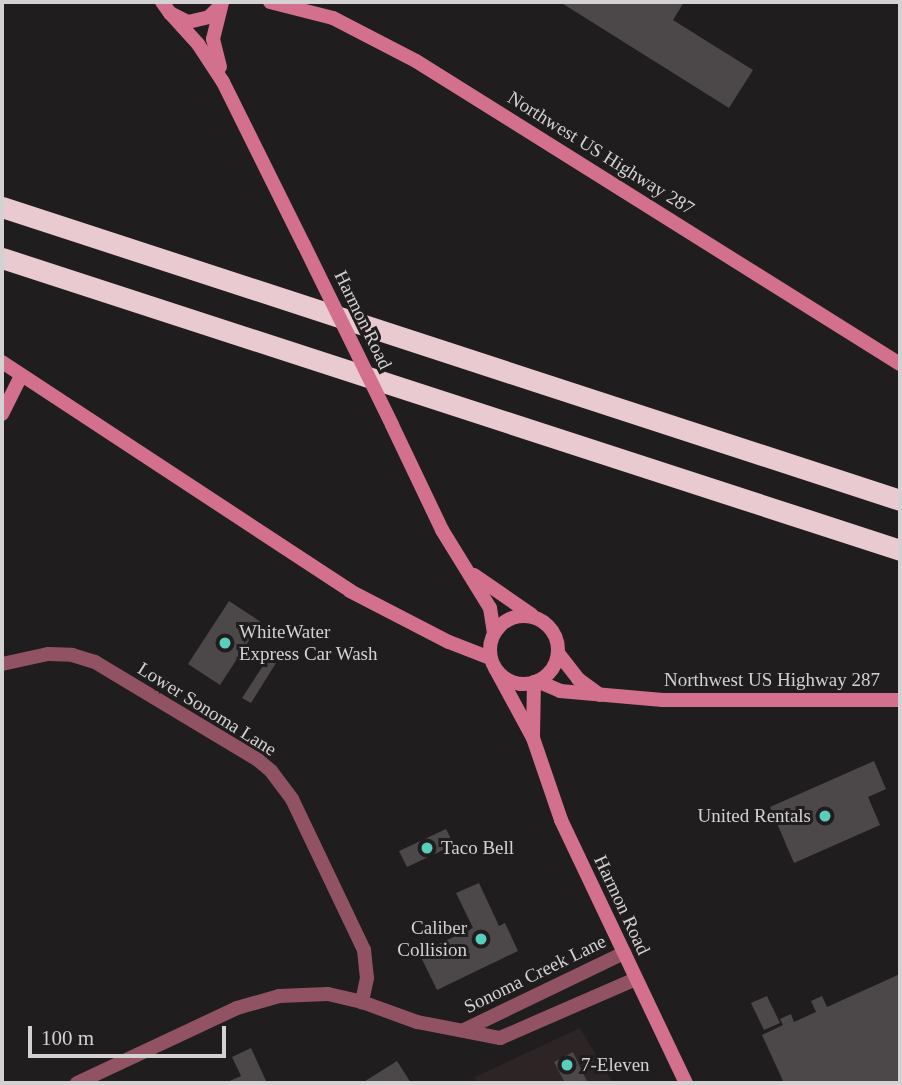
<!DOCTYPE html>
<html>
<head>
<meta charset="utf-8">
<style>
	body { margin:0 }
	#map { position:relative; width:902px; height:1085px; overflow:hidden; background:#201d1e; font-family:Georgia,serif }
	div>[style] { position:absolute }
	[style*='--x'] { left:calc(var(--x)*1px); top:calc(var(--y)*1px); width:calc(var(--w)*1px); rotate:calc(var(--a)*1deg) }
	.built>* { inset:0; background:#2d2426 }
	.building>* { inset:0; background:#4c4849 }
	.street>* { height:14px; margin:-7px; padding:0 7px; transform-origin:7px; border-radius:7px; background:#915364 }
	.secondary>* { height:14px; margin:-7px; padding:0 7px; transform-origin:7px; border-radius:7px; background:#d3708d }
	.secondary>.ring { margin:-7px; padding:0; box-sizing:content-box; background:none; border:14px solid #d3708d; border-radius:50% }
	.highway>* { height:21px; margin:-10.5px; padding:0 10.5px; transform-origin:10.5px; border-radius:10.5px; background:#eacad1 }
	.secondary-bridge>* { height:14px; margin:-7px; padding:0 7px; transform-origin:7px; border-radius:7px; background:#d3708d }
	.dots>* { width:19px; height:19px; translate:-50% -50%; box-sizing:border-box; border:4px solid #201d1e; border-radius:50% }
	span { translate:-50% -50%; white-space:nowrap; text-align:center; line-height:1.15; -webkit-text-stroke:6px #201d1e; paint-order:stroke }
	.street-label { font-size:19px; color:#d3d1d2 }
	.poi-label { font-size:19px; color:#d3d1d2 }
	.left { translate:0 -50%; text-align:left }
	.right { translate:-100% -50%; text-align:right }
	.frame { position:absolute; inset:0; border:4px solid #d3d1d2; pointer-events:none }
	.scale { position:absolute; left:28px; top:1026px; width:198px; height:32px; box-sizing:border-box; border:4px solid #d3d1d2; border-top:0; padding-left:9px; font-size:21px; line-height:24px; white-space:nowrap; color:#d3d1d2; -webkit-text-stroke:5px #201d1e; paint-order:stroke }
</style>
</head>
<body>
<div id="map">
	<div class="built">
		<i style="clip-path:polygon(580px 1028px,613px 1083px,478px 1083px,475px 1077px)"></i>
	</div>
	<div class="building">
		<i style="clip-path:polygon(560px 2px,684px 2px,673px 20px,753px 70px,729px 108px)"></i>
		<i style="clip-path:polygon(229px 601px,261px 622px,220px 685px,188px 664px)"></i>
		<i style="clip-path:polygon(268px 658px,276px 663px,251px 703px,242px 698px)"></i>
		<i style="clip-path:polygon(874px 761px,886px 789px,868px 797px,880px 825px,794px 863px,770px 807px)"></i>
		<i style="clip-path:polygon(446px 829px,454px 845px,407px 867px,399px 851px)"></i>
		<i style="clip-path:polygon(479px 883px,499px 926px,505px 923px,518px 951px,437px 990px,419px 953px,473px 928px,456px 893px)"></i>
		<i style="clip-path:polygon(900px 974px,900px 1083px,784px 1083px,762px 1035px,783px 1025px,780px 1019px,791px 1014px,794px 1022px,816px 1012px,811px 1001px,822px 996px,827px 1007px)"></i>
		<i style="clip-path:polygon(767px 996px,780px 1023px,764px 1030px,751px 1003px)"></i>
		<i style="clip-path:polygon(251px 1048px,267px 1083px,225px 1083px,241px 1076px,232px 1057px)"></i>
		<i style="clip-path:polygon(573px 1052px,581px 1069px,588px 1083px,565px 1083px,554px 1062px)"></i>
		<i style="clip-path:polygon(397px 1061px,411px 1083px,362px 1083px)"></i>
	</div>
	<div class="street">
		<i style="--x:2;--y:664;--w:47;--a:-12.3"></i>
		<i style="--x:48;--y:654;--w:24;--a:2"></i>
		<i style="--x:72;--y:655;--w:24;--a:17"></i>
		<i style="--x:95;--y:662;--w:190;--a:31"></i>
		<i style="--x:258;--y:760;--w:17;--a:40"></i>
		<i style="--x:271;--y:771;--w:35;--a:53"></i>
		<i style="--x:292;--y:799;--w:167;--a:64.5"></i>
		<i style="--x:364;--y:950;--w:28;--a:84"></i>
		<i style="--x:367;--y:978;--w:25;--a:102"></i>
		<i style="--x:464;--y:1030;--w:178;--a:-25.7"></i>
		<i style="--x:77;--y:1083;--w:177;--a:-25.1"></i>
		<i style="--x:237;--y:1008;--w:44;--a:-15.9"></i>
		<i style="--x:279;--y:996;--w:49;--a:-2.3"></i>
		<i style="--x:328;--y:994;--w:35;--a:13"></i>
		<i style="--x:362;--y:1002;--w:59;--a:20"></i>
		<i style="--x:417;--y:1022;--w:85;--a:10.9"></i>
		<i style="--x:500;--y:1038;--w:148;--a:-23.5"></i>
	</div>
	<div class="secondary">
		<i style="--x:162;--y:2;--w:14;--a:54"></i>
		<i style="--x:170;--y:13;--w:20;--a:27"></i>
		<i style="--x:188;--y:22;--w:22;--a:-13"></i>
		<i style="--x:209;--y:17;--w:16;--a:-45"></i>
		<i style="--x:270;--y:2;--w:65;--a:14.3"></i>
		<i style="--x:333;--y:18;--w:93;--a:27.4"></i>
		<i style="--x:416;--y:61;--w:571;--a:32.05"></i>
		<i style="--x:170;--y:13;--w:42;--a:47.9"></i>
		<i style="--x:198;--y:44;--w:45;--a:56.7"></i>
		<i style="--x:223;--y:82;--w:182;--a:63.6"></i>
		<i style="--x:220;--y:67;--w:29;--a:-104"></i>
		<i style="--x:213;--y:39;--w:37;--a:-76"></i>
		<i style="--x:2;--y:362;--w:417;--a:33.3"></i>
		<i style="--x:350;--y:591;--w:111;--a:27.3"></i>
		<i style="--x:449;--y:642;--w:44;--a:21.3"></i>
		<i style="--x:2;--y:414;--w:42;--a:-63.4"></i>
		<i style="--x:392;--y:425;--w:116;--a:64.5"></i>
		<i style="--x:442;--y:530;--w:92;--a:58.4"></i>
		<i style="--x:490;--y:608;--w:25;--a:81"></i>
		<i style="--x:474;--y:575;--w:70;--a:34.6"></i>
		<i class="ring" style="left:490px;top:616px;width:54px;height:54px"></i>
		<i style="--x:558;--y:653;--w:33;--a:52"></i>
		<i style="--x:578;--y:679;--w:27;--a:36"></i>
		<i style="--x:495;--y:668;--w:80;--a:61.5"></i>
		<i style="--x:533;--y:738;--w:87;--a:71.1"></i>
		<i style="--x:561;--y:820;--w:291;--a:64.6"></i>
		<i style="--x:537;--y:681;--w:25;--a:23"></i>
		<i style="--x:560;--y:691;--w:103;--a:5"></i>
		<i style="--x:663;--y:700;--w:237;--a:0"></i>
		<i style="--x:533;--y:737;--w:55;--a:-89"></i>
	</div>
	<div class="highway">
		<i style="--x:2;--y:207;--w:945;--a:18.07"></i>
		<i style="--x:2;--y:258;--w:944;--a:18.01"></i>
	</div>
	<div class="secondary-bridge">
		<i style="--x:304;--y:245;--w:200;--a:63.9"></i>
	</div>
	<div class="dots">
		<i style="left:225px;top:643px;background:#5acebd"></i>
		<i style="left:825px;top:816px;background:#5acebd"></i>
		<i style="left:427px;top:848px;background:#5acebd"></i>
		<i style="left:481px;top:939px;background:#5acebd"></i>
		<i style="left:567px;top:1065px;background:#5acebd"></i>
	</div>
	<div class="street-label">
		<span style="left:601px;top:153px;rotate:32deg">Northwest US Highway 287</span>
		<span style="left:363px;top:320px;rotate:64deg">Harmon Road</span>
		<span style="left:772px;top:680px">Northwest US Highway 287</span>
		<span style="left:207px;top:709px;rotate:32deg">Lower Sonoma Lane</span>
		<span style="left:622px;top:905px;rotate:65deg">Harmon Road</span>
		<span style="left:535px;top:974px;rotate:-26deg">Sonoma Creek Lane</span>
	</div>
	<div class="poi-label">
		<span class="left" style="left:239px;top:643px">WhiteWater<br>Express Car Wash</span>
		<span class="right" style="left:811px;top:816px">United Rentals</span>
		<span class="left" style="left:441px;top:848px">Taco Bell</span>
		<span class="right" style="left:467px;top:939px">Caliber<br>Collision</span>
		<span class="left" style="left:581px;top:1065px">7-Eleven</span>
	</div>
	<div class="frame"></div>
	<div class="scale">100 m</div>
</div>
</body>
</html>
